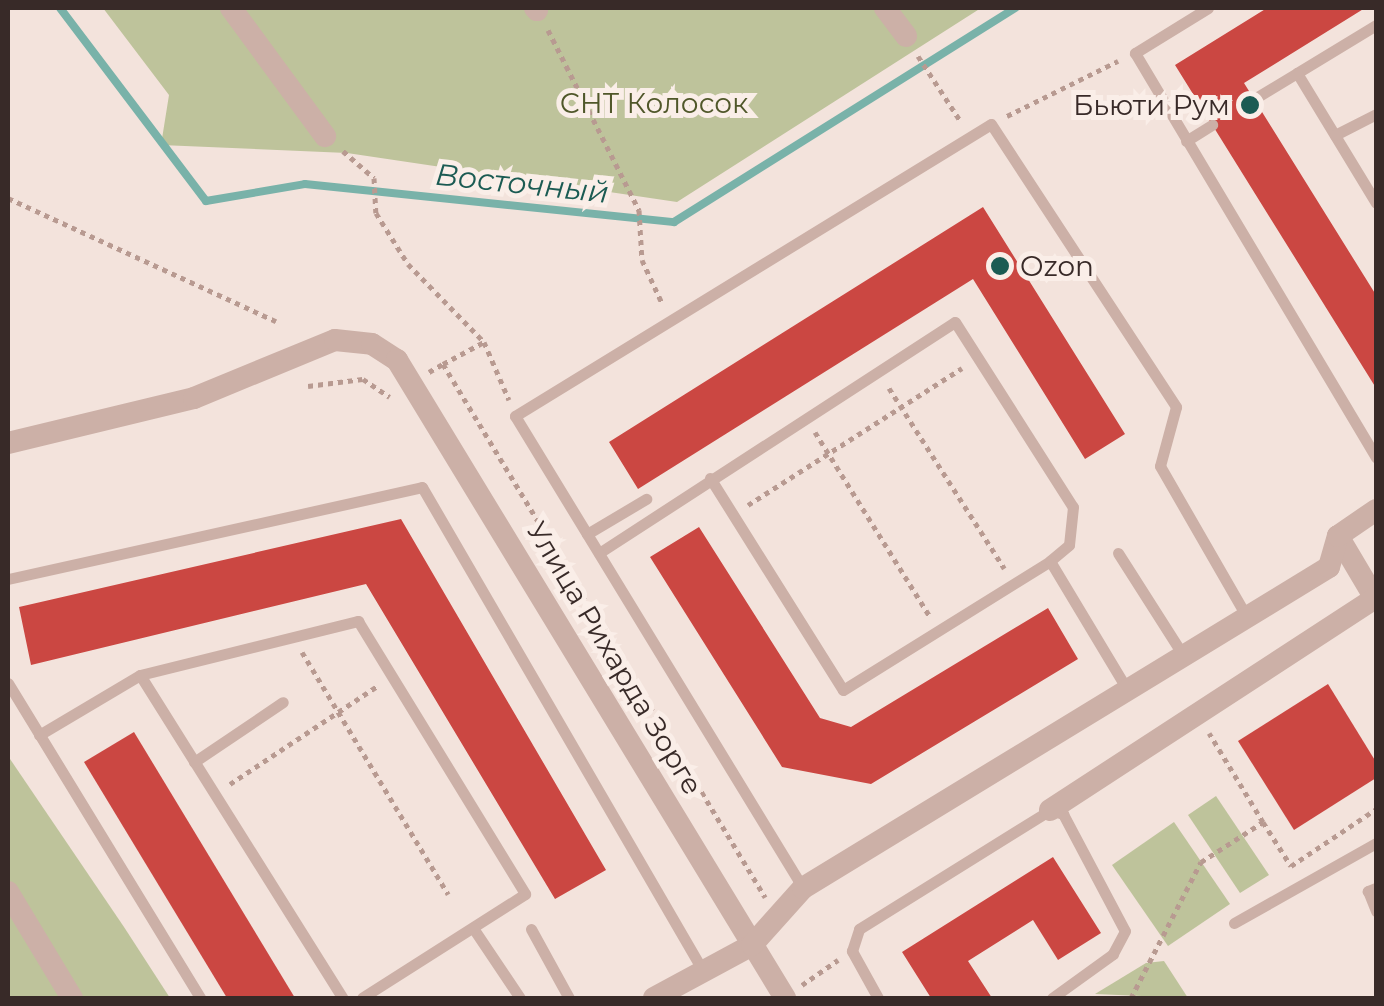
<!DOCTYPE html>
<html>
<head>
<meta charset="utf-8">
<style>
	body { margin:0 }
	#map { position:relative; width:1384px; height:1006px; overflow:hidden; background:#f3e3dc; font-family:Montserrat,sans-serif }
	div>[style] { position:absolute }
	[style*='--x'] { left:calc(var(--x)*1px); top:calc(var(--y)*1px); width:calc(var(--w)*1px); rotate:calc(var(--a)*1deg) }
	.green>* { inset:0; background:#bec39b }
	.stream>* { height:8px; margin:-4px; padding:0 4px; transform-origin:4px; border-radius:4px; background:#79b2a9 }
	.building>* { inset:0; background:#cb4742 }
	.path>* { height:5px; margin-top:-2.5px; transform-origin:0; background:repeating-linear-gradient(90deg,#b89a91 0 5px,transparent 0 10px) }
	.lane>* { height:11px; margin:-5.5px; padding:0 5.5px; transform-origin:5.5px; border-radius:5.5px; background:#ccb0a7 }
	.street>* { height:22px; margin:-11px; padding:0 11px; transform-origin:11px; border-radius:11px; background:#ccb0a7 }
	.dots>* { width:28px; height:28px; translate:-50% -50%; box-sizing:border-box; border:5px solid #faeee8; border-radius:50% }
	span { translate:-50% -50%; white-space:nowrap; text-align:center; line-height:1.15; -webkit-text-stroke:10px #faeee8; paint-order:stroke }
	.park-label { font-size:28px; color:#50572a }
	.poi-label { font-size:28px; color:#382a28 }
	.right { translate:-100% -50%; text-align:right }
	.left { translate:0 -50%; text-align:left }
	.street-label { font-size:28px; color:#382a28 }
	.water-label { font-size:30px; color:#1b5b53; font-style:italic }
	.frame { position:absolute; inset:0; border:10px solid #382a28; pointer-events:none }
</style>
</head>
<body>
<div id="map">
	<div class="green">
		<i style="clip-path:polygon(103px 8px,981px 8px,677px 202px,347px 153px,161px 145px,169px 95px)"></i>
		<i style="clip-path:polygon(8px 756px,124px 927px,170px 998px,8px 998px)"></i>
		<i style="clip-path:polygon(1216px 796px,1269px 875px,1240px 893px,1188px 815px)"></i>
		<i style="clip-path:polygon(1174px 822px,1230px 904px,1168px 946px,1112px 865px)"></i>
		<i style="clip-path:polygon(1164px 961px,1188px 998px,1095px 994px,1146px 963px)"></i>
	</div>
	<div class="stream">
		<i style="--x:60;--y:8;--w:242;--a:52.9"></i>
		<i style="--x:206;--y:201;--w:100;--a:-9.7"></i>
		<i style="--x:305;--y:184;--w:371;--a:5.9"></i>
		<i style="--x:674;--y:222;--w:403;--a:-32.1"></i>
	</div>
	<div class="building">
		<i style="clip-path:polygon(1267px 8px,1365px 8px,1244px 83px,1376px 295px,1376px 388px,1175px 65px)"></i>
		<i style="clip-path:polygon(983px 207px,1125px 434px,1085px 459px,973px 279px,638px 489px,609px 442px)"></i>
		<i style="clip-path:polygon(401px 519px,606px 870px,555px 899px,366px 584px,31px 665px,19px 607px)"></i>
		<i style="clip-path:polygon(699px 527px,820px 718px,851px 727px,1048px 608px,1078px 659px,871px 784px,782px 767px,650px 557px)"></i>
		<i style="clip-path:polygon(1328px 684px,1376px 762px,1376px 778px,1294px 830px,1238px 741px)"></i>
		<i style="clip-path:polygon(134px 732px,295px 998px,227px 998px,84px 762px)"></i>
		<i style="clip-path:polygon(1053px 857px,1101px 933px,1058px 960px,1033px 920px,968px 961px,992px 998px,931px 998px,902px 952px)"></i>
	</div>
	<div class="path">
		<i style="--x:548;--y:30;--w:202;--a:63.2"></i>
		<i style="--x:639;--y:210;--w:50;--a:86.6"></i>
		<i style="--x:642;--y:260;--w:47;--a:65.1"></i>
		<i style="--x:918;--y:56;--w:79;--a:56.9"></i>
		<i style="--x:1007;--y:116;--w:124;--a:-26.4"></i>
		<i style="--x:343;--y:151;--w:41;--a:41.1"></i>
		<i style="--x:374;--y:178;--w:35;--a:87"></i>
		<i style="--x:376;--y:213;--w:60;--a:57.9"></i>
		<i style="--x:408;--y:264;--w:109;--a:45.7"></i>
		<i style="--x:484;--y:342;--w:63;--a:66.7"></i>
		<i style="--x:8;--y:198;--w:295;--a:24.7"></i>
		<i style="--x:443;--y:364;--w:47;--a:-28.2"></i>
		<i style="--x:429;--y:372;--w:16;--a:-30"></i>
		<i style="--x:443;--y:364;--w:623;--a:58.86"></i>
		<i style="--x:308;--y:386;--w:55;--a:-7.3"></i>
		<i style="--x:363;--y:379;--w:32;--a:34"></i>
		<i style="--x:889;--y:388;--w:214;--a:57.4"></i>
		<i style="--x:815;--y:432;--w:219;--a:58.1"></i>
		<i style="--x:748;--y:505;--w:254;--a:-32.6"></i>
		<i style="--x:302;--y:652;--w:283;--a:58.9"></i>
		<i style="--x:230;--y:784;--w:179;--a:-33.6"></i>
		<i style="--x:1263;--y:822;--w:52;--a:57.5"></i>
		<i style="--x:1291;--y:866;--w:102;--a:-33.8"></i>
		<i style="--x:802;--y:985;--w:44;--a:-34.8"></i>
		<i style="--x:1131;--y:998;--w:153;--a:-62.8"></i>
		<i style="--x:1201;--y:862;--w:74;--a:-32.8"></i>
		<i style="--x:1263;--y:822;--w:104;--a:-121.2"></i>
	</div>
	<div class="lane">
		<i style="--x:1208;--y:8;--w:86;--a:148.3"></i>
		<i style="--x:1135;--y:53;--w:471;--a:59.2"></i>
		<i style="--x:1376;--y:25;--w:92;--a:148.7"></i>
		<i style="--x:1297;--y:73;--w:152;--a:58.7"></i>
		<i style="--x:1254;--y:99;--w:50;--a:-31.2"></i>
		<i style="--x:1335;--y:135;--w:46;--a:-27.1"></i>
		<i style="--x:1186;--y:141;--w:31;--a:-32"></i>
		<i style="--x:710;--y:478;--w:250;--a:57.9"></i>
		<i style="--x:843;--y:690;--w:244;--a:-31.9"></i>
		<i style="--x:587;--y:534;--w:69;--a:-30.7"></i>
		<i style="--x:599;--y:553;--w:424;--a:-33"></i>
		<i style="--x:955;--y:322;--w:219;--a:57.5"></i>
		<i style="--x:1073;--y:507;--w:38;--a:96"></i>
		<i style="--x:1069;--y:545;--w:25;--a:140"></i>
		<i style="--x:1050;--y:561;--w:149;--a:59"></i>
		<i style="--x:1118;--y:553;--w:121;--a:57.5"></i>
		<i style="--x:8;--y:579;--w:424;--a:-12.5"></i>
		<i style="--x:422;--y:487;--w:557;--a:59.85"></i>
		<i style="--x:140;--y:675;--w:381;--a:57.9"></i>
		<i style="--x:8;--y:683;--w:369;--a:58.6"></i>
		<i style="--x:39;--y:735;--w:117;--a:-30.7"></i>
		<i style="--x:140;--y:675;--w:225;--a:-13.9"></i>
		<i style="--x:358;--y:621;--w:320;--a:58.5"></i>
		<i style="--x:525;--y:894;--w:193;--a:147.5"></i>
		<i style="--x:194;--y:762;--w:107;--a:-34"></i>
		<i style="--x:803;--y:888;--w:553;--a:-121.39"></i>
		<i style="--x:515;--y:416;--w:558;--a:-31.53"></i>
		<i style="--x:991;--y:124;--w:338;--a:56.8"></i>
		<i style="--x:1176;--y:407;--w:61;--a:105.2"></i>
		<i style="--x:1160;--y:466;--w:174;--a:60.1"></i>
		<i style="--x:1376;--y:888;--w:9;--a:159"></i>
		<i style="--x:1368;--y:891;--w:22;--a:68"></i>
		<i style="--x:1234;--y:923;--w:163;--a:-29.4"></i>
		<i style="--x:473;--y:928;--w:84;--a:56.1"></i>
		<i style="--x:531;--y:929;--w:79;--a:61.2"></i>
		<i style="--x:878;--y:998;--w:54;--a:-119"></i>
		<i style="--x:852;--y:951;--w:23;--a:-72"></i>
		<i style="--x:859;--y:929;--w:225;--a:-31.9"></i>
		<i style="--x:1050;--y:810;--w:14;--a:17"></i>
		<i style="--x:1063;--y:814;--w:132;--a:62.1"></i>
		<i style="--x:1125;--y:931;--w:26;--a:118"></i>
		<i style="--x:1113;--y:954;--w:75;--a:144.2"></i>
	</div>
	<div class="street">
		<i style="--x:231;--y:8;--w:159;--a:53.7"></i>
		<i style="--x:535;--y:8;--w:3;--a:45"></i>
		<i style="--x:885;--y:8;--w:35;--a:53"></i>
		<i style="--x:8;--y:443;--w:191;--a:-13.6"></i>
		<i style="--x:194;--y:398;--w:152;--a:-22.4"></i>
		<i style="--x:335;--y:340;--w:37;--a:6"></i>
		<i style="--x:372;--y:344;--w:30;--a:33"></i>
		<i style="--x:397;--y:360;--w:747;--a:58.69"></i>
		<i style="--x:1338;--y:536;--w:74;--a:59.3"></i>
		<i style="--x:1050;--y:810;--w:388;--a:-33.1"></i>
		<i style="--x:8;--y:892;--w:124;--a:58.9"></i>
		<i style="--x:654;--y:998;--w:111;--a:-28.4"></i>
		<i style="--x:752;--y:945;--w:76;--a:-48.2"></i>
		<i style="--x:803;--y:888;--w:616;--a:-31.39"></i>
		<i style="--x:1329;--y:567;--w:32;--a:-74"></i>
		<i style="--x:1338;--y:536;--w:46;--a:-34.4"></i>
	</div>
	<div class="dots">
		<i style="left:1250px;top:105px;background:#1b5b53"></i>
		<i style="left:1000px;top:266px;background:#1b5b53"></i>
	</div>
	<div class="park-label">
		<span style="left:654px;top:103px">СНТ Колосок</span>
	</div>
	<div class="poi-label">
		<span class="right" style="left:1230px;top:105px">Бьюти Рум</span>
		<span class="left" style="left:1020px;top:266px">Ozon</span>
	</div>
	<div class="street-label">
		<span style="left:615px;top:658px;rotate:59deg">Улица Рихарда Зорге</span>
	</div>
	<div class="water-label">
		<span style="left:522px;top:184px;rotate:6deg">Восточный</span>
	</div>
	<div class="frame"></div>
</div>
</body>
</html>
